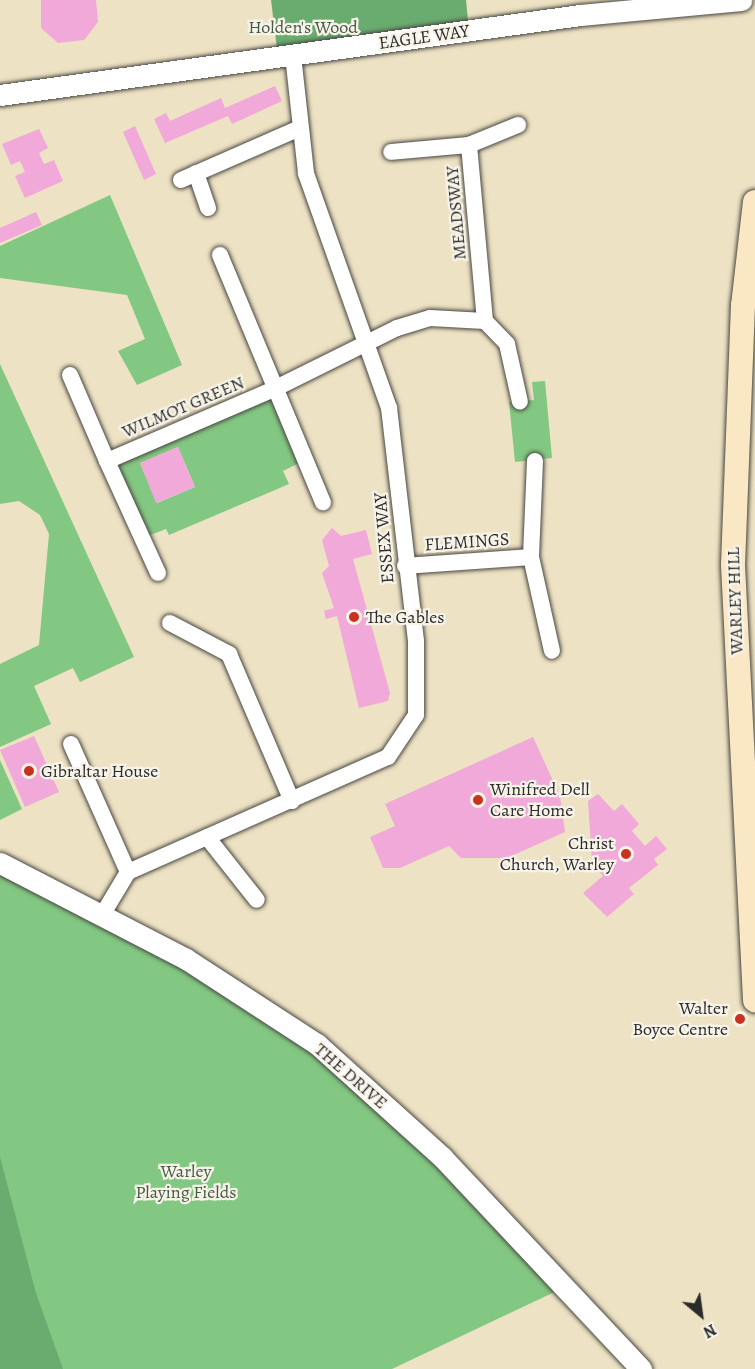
<!DOCTYPE html>
<html>
<head>
<meta charset="utf-8">
<style>
	body { margin:0 }
	#map { position:relative; width:755px; height:1369px; overflow:hidden; background:#ede2c3; font-family:Alegreya,serif }
	div>[style] { position:absolute }
	[style*='--x'] { left:calc(var(--x)*1px); top:calc(var(--y)*1px); width:calc(var(--w)*1px); rotate:calc(var(--a)*1deg) }
	.green>* { inset:0; background:#83c882 }
	.forest>* { inset:0; background:#6aac70 }
	.building>* { inset:0; background:#f1a9d9 }
	.roads { filter:drop-shadow(0 0 2px #484642) drop-shadow(0 0 2px #484642) }
	.minor>* { height:16px; margin:-8px; padding:0 8px; transform-origin:8px; border-radius:8px; background:#fff }
	.tertiary>* { height:21px; margin:-10.5px; padding:0 10.5px; transform-origin:10.5px; border-radius:10.5px; background:#fff }
	.secondary>* { height:24px; margin:-12px; padding:0 12px; transform-origin:12px; border-radius:12px; background:#fae7c3 }
	.dots>* { width:16px; height:16px; translate:-50% -50%; box-sizing:border-box; border:3px solid #f7f3e8; border-radius:50% }
	span { translate:-50% -50%; white-space:nowrap; text-align:center; line-height:1.15; -webkit-text-stroke:4.5px #f7f3e8; paint-order:stroke }
	.park-label { font-size:18px; color:#455a45 }
	.street-label { font-size:18px; color:#2b2b2b }
	.poi-label { font-size:18px; color:#2b2b2b }
	.left { translate:0 -50%; text-align:left }
	.right { translate:-100% -50%; text-align:right }
	.north { position:absolute; left:671px; top:1285px; width:60px; height:60px; -webkit-text-stroke:4px #f7f3e8; paint-order:stroke; rotate:151deg; font-size:16px; font-weight:700; line-height:24px; text-align:center; color:#2b2b2b }
	.north::after { content:''; display:block; margin:auto; width:21px; height:27px; background:#2b2b2b; clip-path:polygon(50% 0,100% 100%,50% 72%,0 100%) }
</style>
</head>
<body>
<div id="map">
	<div class="green">
		<i style="clip-path:polygon(110px 195px,182px 365px,137px 385px,118px 351px,145px 339px,127px 295px,0 278px,0 246px)"></i>
		<i style="clip-path:polygon(0 364px,134px 657px,80px 682px,73px 668px,34px 686px,51px 724px,0 747px,0 664px,39px 645px,49px 534px,40px 515px,19px 501px,0 504px)"></i>
		<i style="clip-path:polygon(545px 381px,552px 458px,515px 462px,509px 402px,534px 400px,532px 382px)"></i>
		<i style="clip-path:polygon(evenodd,270px 397px,299px 463px,283px 471px,289px 484px,169px 535px,166px 529px,148px 536px,113px 465px,270px 397px,178px 447px,195px 487px,157px 503px,140px 463px,178px 447px)"></i>
		<i style="clip-path:polygon(0 760px,22px 809px,0 820px)"></i>
		<i style="clip-path:polygon(0 863px,317px 1044px,563px 1288px,392px 1369px,0 1369px)"></i>
	</div>
	<div class="forest">
		<i style="clip-path:polygon(271px 0,466px 0,469px 31px,278px 57px)"></i>
		<i style="clip-path:polygon(0 1157px,36px 1293px,63px 1369px,0 1369px)"></i>
	</div>
	<div class="building">
		<i style="clip-path:polygon(41px 0,96px 0,98px 22px,84px 40px,58px 43px,41px 28px)"></i>
		<i style="clip-path:polygon(275px 86px,282px 101px,232px 124px,228px 116px,165px 143px,154px 119px,166px 113px,170px 121px,221px 98px,225px 108px)"></i>
		<i style="clip-path:polygon(135px 126px,156px 174px,144px 180px,123px 132px)"></i>
		<i style="clip-path:polygon(39px 129px,48px 148px,39px 153px,44px 164px,54px 160px,63px 181px,25px 198px,15px 176px,25px 172px,20px 161px,11px 165px,2px 144px)"></i>
		<i style="clip-path:polygon(36px 212px,42px 225px,0 243px,0 228px)"></i>
		<i style="clip-path:polygon(178px 447px,195px 487px,156px 503px,140px 463px)"></i>
		<i style="clip-path:polygon(332px 528px,341px 536px,366px 530px,372px 554px,353px 559px,390px 693px,388px 701px,359px 708px,337px 616px,326px 619px,324px 611px,334px 608px,322px 573px,329px 566px,322px 540px)"></i>
		<i style="clip-path:polygon(34px 736px,59px 792px,25px 807px,0 750px)"></i>
		<i style="clip-path:polygon(533px 737px,560px 796px,565px 832px,507px 858px,461px 858px,449px 846px,400px 868px,383px 868px,370px 837px,395px 826px,385px 804px)"></i>
		<i style="clip-path:polygon(598px 794px,614px 811px,622px 804px,639px 824px,632px 831px,645px 846px,656px 836px,667px 849px,654px 859px,658px 865px,629px 888px,634px 894px,607px 917px,583px 893px,603px 876px,592px 862px,588px 801px)"></i>
	</div>
	<div class="roads">
		<div class="minor">
			<i style="--x:469;--y:145;--w:53;--a:-22.2"></i>
			<i style="--x:196;--y:173;--w:37;--a:71"></i>
			<i style="--x:181;--y:180;--w:130;--a:-23.6"></i>
			<i style="--x:220;--y:255;--w:268;--a:67.4"></i>
			<i style="--x:485;--y:321;--w:32;--a:46"></i>
			<i style="--x:507;--y:344;--w:59;--a:77.4"></i>
			<i style="--x:70;--y:375;--w:94;--a:66.7"></i>
			<i style="--x:107;--y:461;--w:182;--a:-23.3"></i>
			<i style="--x:274;--y:389;--w:137;--a:-26.4"></i>
			<i style="--x:397;--y:328;--w:34;--a:-17"></i>
			<i style="--x:430;--y:318;--w:55;--a:3.1"></i>
			<i style="--x:485;--y:321;--w:177;--a:-95.2"></i>
			<i style="--x:469;--y:145;--w:78;--a:174.9"></i>
			<i style="--x:107;--y:461;--w:123;--a:65.5"></i>
			<i style="--x:535;--y:461;--w:96;--a:92.4"></i>
			<i style="--x:531;--y:557;--w:96;--a:77.4"></i>
			<i style="--x:405;--y:566;--w:126;--a:-4.1"></i>
			<i style="--x:170;--y:623;--w:67;--a:27.7"></i>
			<i style="--x:229;--y:654;--w:160;--a:66.8"></i>
			<i style="--x:71;--y:744;--w:140;--a:66"></i>
			<i style="--x:207;--y:837;--w:80;--a:51.6"></i>
			<i style="--x:101;--y:917;--w:52;--a:-59"></i>
			<i style="--x:128;--y:872;--w:284;--a:-23.9"></i>
			<i style="--x:388;--y:757;--w:50;--a:-56.3"></i>
			<i style="--x:416;--y:715;--w:74;--a:-90"></i>
			<i style="--x:416;--y:641;--w:235;--a:-96.6"></i>
			<i style="--x:389;--y:408;--w:249;--a:-109.5"></i>
			<i style="--x:306;--y:173;--w:119;--a:-96.3"></i>
		</div>
		<div class="tertiary">
			<i style="--x:0;--y:95;--w:585;--a:-7.85"></i>
			<i style="--x:580;--y:15;--w:162;--a:-5.3"></i>
			<i style="--x:0;--y:863;--w:209;--a:27.3"></i>
			<i style="--x:186;--y:959;--w:156;--a:33"></i>
			<i style="--x:317;--y:1044;--w:169;--a:42.1"></i>
			<i style="--x:442;--y:1157;--w:291;--a:46.8"></i>
		</div>
		<div class="secondary">
			<i style="--x:755;--y:202;--w:104;--a:96.6"></i>
			<i style="--x:743;--y:305;--w:260;--a:92.2"></i>
			<i style="--x:733;--y:565;--w:436;--a:87.1"></i>
		</div>
	</div>
	<div class="dots">
		<i style="left:354px;top:617px;background:#c8321e"></i>
		<i style="left:29px;top:771px;background:#c8321e"></i>
		<i style="left:478px;top:800px;background:#c8321e"></i>
		<i style="left:626px;top:854px;background:#c8321e"></i>
		<i style="left:740px;top:1019px;background:#c8321e"></i>
	</div>
	<div class="park-label">
		<span style="left:303px;top:27px">Holden's Wood</span>
		<span style="left:186px;top:1182px">Warley<br>Playing Fields</span>
	</div>
	<div class="street-label">
		<span style="left:424px;top:37px;rotate:-8deg">EAGLE WAY</span>
		<span style="left:456px;top:213px;rotate:-95deg">MEADSWAY</span>
		<span style="left:183px;top:407px;rotate:-23deg">WILMOT GREEN</span>
		<span style="left:384px;top:538px;rotate:-95deg">ESSEX WAY</span>
		<span style="left:467px;top:542px;rotate:-4deg">FLEMINGS</span>
		<span style="left:735px;top:601px;rotate:-92deg">WARLEY HILL</span>
		<span style="left:351px;top:1076px;rotate:41deg">THE DRIVE</span>
	</div>
	<div class="poi-label">
		<span class="left" style="left:366px;top:617px">The Gables</span>
		<span class="left" style="left:41px;top:771px">Gibraltar House</span>
		<span class="left" style="left:490px;top:800px">Winifred Dell<br>Care Home</span>
		<span class="right" style="left:614px;top:854px">Christ<br>Church, Warley</span>
		<span class="right" style="left:728px;top:1019px">Walter<br>Boyce Centre</span>
	</div>
	<div class="north">N</div>
</div>
</body>
</html>
